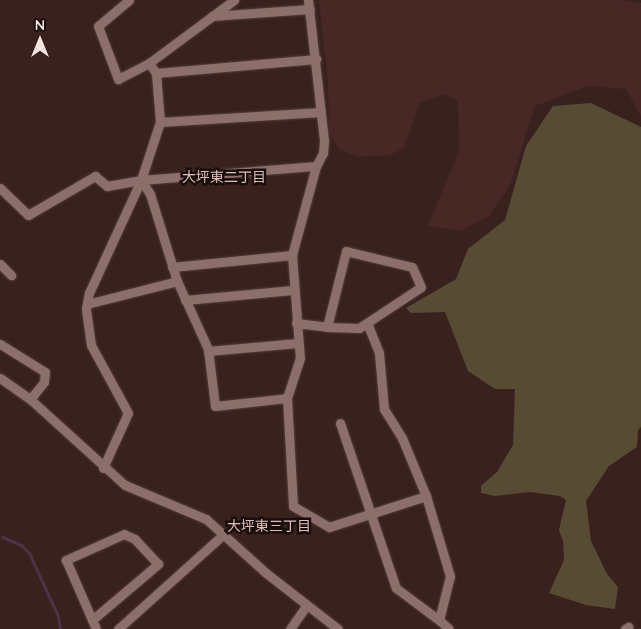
<!DOCTYPE html>
<html>
<head>
<meta charset="utf-8">
<style>
	body { margin:0 }
	#map { position:relative; width:641px; height:629px; overflow:hidden; background:#39221e; font-family:Quicksand,"Noto Sans JP",sans-serif }
	div>[style] { position:absolute }
	[style*='--x'] { left:calc(var(--x)*1px); top:calc(var(--y)*1px); width:calc(var(--w)*1px); rotate:calc(var(--a)*1deg) }
	.built>* { inset:0; background:#472824 }
	.green>* { inset:0; background:#574b34 }
	.stream>* { height:3px; margin:-1.5px; padding:0 1.5px; transform-origin:1.5px; border-radius:1.5px; background:#4c3447 }
	.roads { filter:drop-shadow(0 0 1px #533f3d) drop-shadow(0 0 1px #533f3d) }
	.minor>* { height:9px; margin:-4.5px; padding:0 4.5px; transform-origin:4.5px; border-radius:4.5px; background:#8c6f6a }
	span { translate:-50% -50%; white-space:nowrap; text-align:center; line-height:1.15; -webkit-text-stroke:5px #190e0d; paint-order:stroke }
	.neighbourhood-label { font-size:14px; color:#dfbeb9 }
	.north { position:absolute; left:15px; top:15px; width:50px; height:50px; -webkit-text-stroke:4px #190e0d; paint-order:stroke; rotate:0deg; font-size:14px; font-weight:700; line-height:20px; text-align:center; color:#f6e5e3 }
	.north::after { content:''; display:block; margin:auto; width:18px; height:22px; background:#f6e5e3; clip-path:polygon(50% 0,100% 100%,50% 72%,0 100%) }
</style>
</head>
<body>
<div id="map">
	<div class="built">
		<i style="clip-path:polygon(319px 0,620px 0,641px 3px,641px 116px,626px 89px,587px 86px,535px 106px,510px 185px,488px 217px,460px 231px,428px 226px,459px 151px,458px 101px,445px 94px,420px 102px,404px 148px,390px 155px,358px 157px,339px 149px,329px 133px,328px 81px)"></i>
	</div>
	<div class="green">
		<i style="clip-path:polygon(591px 103px,641px 127px,641px 427px,638px 430px,637px 447px,609px 466px,586px 501px,591px 541px,607px 574px,618px 587px,615px 609px,586px 605px,549px 593px,564px 560px,563px 541px,559px 530px,566px 500px,560px 496px,530px 492px,495px 496px,481px 493px,481px 486px,497px 472px,513px 445px,515px 389px,495px 389px,468px 371px,445px 312px,411px 313px,406px 308px,456px 279px,468px 249px,505px 220px,526px 146px,553px 106px)"></i>
	</div>
	<div class="stream">
		<i style="--x:2;--y:537;--w:21;--a:23"></i>
		<i style="--x:21;--y:545;--w:11;--a:45"></i>
		<i style="--x:29;--y:553;--w:69;--a:65.3"></i>
		<i style="--x:58;--y:616;--w:13;--a:81"></i>
	</div>
	<div class="roads">
		<div class="minor">
			<i style="--x:129;--y:0;--w:40;--a:140"></i>
			<i style="--x:98;--y:26;--w:57;--a:69.3"></i>
			<i style="--x:118;--y:79;--w:35;--a:-27"></i>
			<i style="--x:308;--y:0;--w:141;--a:83.5"></i>
			<i style="--x:324;--y:140;--w:13;--a:94"></i>
			<i style="--x:323;--y:153;--w:15;--a:118"></i>
			<i style="--x:316;--y:166;--w:92;--a:105.1"></i>
			<i style="--x:292;--y:255;--w:103;--a:85.6"></i>
			<i style="--x:300;--y:358;--w:42;--a:108"></i>
			<i style="--x:287;--y:398;--w:108;--a:86.8"></i>
			<i style="--x:293;--y:506;--w:42;--a:30.3"></i>
			<i style="--x:329;--y:527;--w:102;--a:-17.7"></i>
			<i style="--x:212;--y:16;--w:98;--a:-4.1"></i>
			<i style="--x:156;--y:73;--w:161;--a:-5"></i>
			<i style="--x:160;--y:122;--w:161;--a:-3.6"></i>
			<i style="--x:141;--y:180;--w:17;--a:57"></i>
			<i style="--x:150;--y:194;--w:91;--a:72.8"></i>
			<i style="--x:177;--y:281;--w:75;--a:65.5"></i>
			<i style="--x:208;--y:349;--w:57;--a:83"></i>
			<i style="--x:215;--y:406;--w:72;--a:-6.3"></i>
			<i style="--x:0;--y:188;--w:39;--a:44"></i>
			<i style="--x:28;--y:215;--w:78;--a:-30.2"></i>
			<i style="--x:95;--y:176;--w:16;--a:40"></i>
			<i style="--x:107;--y:186;--w:35;--a:-10"></i>
			<i style="--x:141;--y:180;--w:176;--a:-4.6"></i>
			<i style="--x:0;--y:264;--w:16;--a:45"></i>
			<i style="--x:172;--y:267;--w:121;--a:-5.7"></i>
			<i style="--x:185;--y:300;--w:108;--a:-5.3"></i>
			<i style="--x:87;--y:304;--w:93;--a:-14.3"></i>
			<i style="--x:296;--y:323;--w:31;--a:7"></i>
			<i style="--x:327;--y:327;--w:32;--a:2"></i>
			<i style="--x:359;--y:328;--w:74;--a:-33.5"></i>
			<i style="--x:421;--y:287;--w:22;--a:-114"></i>
			<i style="--x:412;--y:267;--w:68;--a:-166.4"></i>
			<i style="--x:346;--y:251;--w:78;--a:104"></i>
			<i style="--x:367;--y:323;--w:32;--a:68"></i>
			<i style="--x:379;--y:353;--w:56;--a:84.9"></i>
			<i style="--x:384;--y:409;--w:34;--a:58"></i>
			<i style="--x:402;--y:438;--w:63;--a:67.5"></i>
			<i style="--x:426;--y:496;--w:84;--a:73.3"></i>
			<i style="--x:450;--y:576;--w:45;--a:104"></i>
			<i style="--x:439;--y:620;--w:13;--a:42"></i>
			<i style="--x:0;--y:344;--w:53;--a:31.9"></i>
			<i style="--x:45;--y:372;--w:10;--a:96"></i>
			<i style="--x:44;--y:382;--w:22;--a:129"></i>
			<i style="--x:208;--y:351;--w:90;--a:-5.1"></i>
			<i style="--x:0;--y:378;--w:37;--a:35"></i>
			<i style="--x:30;--y:399;--w:128;--a:42.2"></i>
			<i style="--x:125;--y:485;--w:88;--a:22.8"></i>
			<i style="--x:206;--y:519;--w:81;--a:42"></i>
			<i style="--x:266;--y:573;--w:91;--a:37.9"></i>
			<i style="--x:340;--y:423;--w:174;--a:71.3"></i>
			<i style="--x:396;--y:588;--w:54;--a:36.7"></i>
			<i style="--x:103;--y:468;--w:60;--a:-65.6"></i>
			<i style="--x:128;--y:413;--w:77;--a:-118.6"></i>
			<i style="--x:91;--y:345;--w:37;--a:-98"></i>
			<i style="--x:86;--y:308;--w:15;--a:-79"></i>
			<i style="--x:89;--y:293;--w:124;--a:-65.3"></i>
			<i style="--x:141;--y:180;--w:61;--a:-71.9"></i>
			<i style="--x:160;--y:122;--w:49;--a:-94.7"></i>
			<i style="--x:156;--y:73;--w:12;--a:-125"></i>
			<i style="--x:149;--y:63;--w:106;--a:-36.5"></i>
			<i style="--x:92;--y:620;--w:87;--a:-40.3"></i>
			<i style="--x:158;--y:564;--w:34;--a:-133"></i>
			<i style="--x:135;--y:539;--w:12;--a:-156"></i>
			<i style="--x:124;--y:534;--w:64;--a:155.9"></i>
			<i style="--x:66;--y:560;--w:75;--a:66.5"></i>
			<i style="--x:118;--y:629;--w:142;--a:-41.9"></i>
			<i style="--x:290;--y:629;--w:28;--a:-55"></i>
			<i style="--x:625;--y:629;--w:4;--a:-34"></i>
		</div>
	</div>
	<div class="neighbourhood-label">
		<span style="left:224px;top:177px">大坪東二丁目</span>
		<span style="left:269px;top:526px">大坪東三丁目</span>
	</div>
	<div class="north">N</div>
</div>
</body>
</html>
